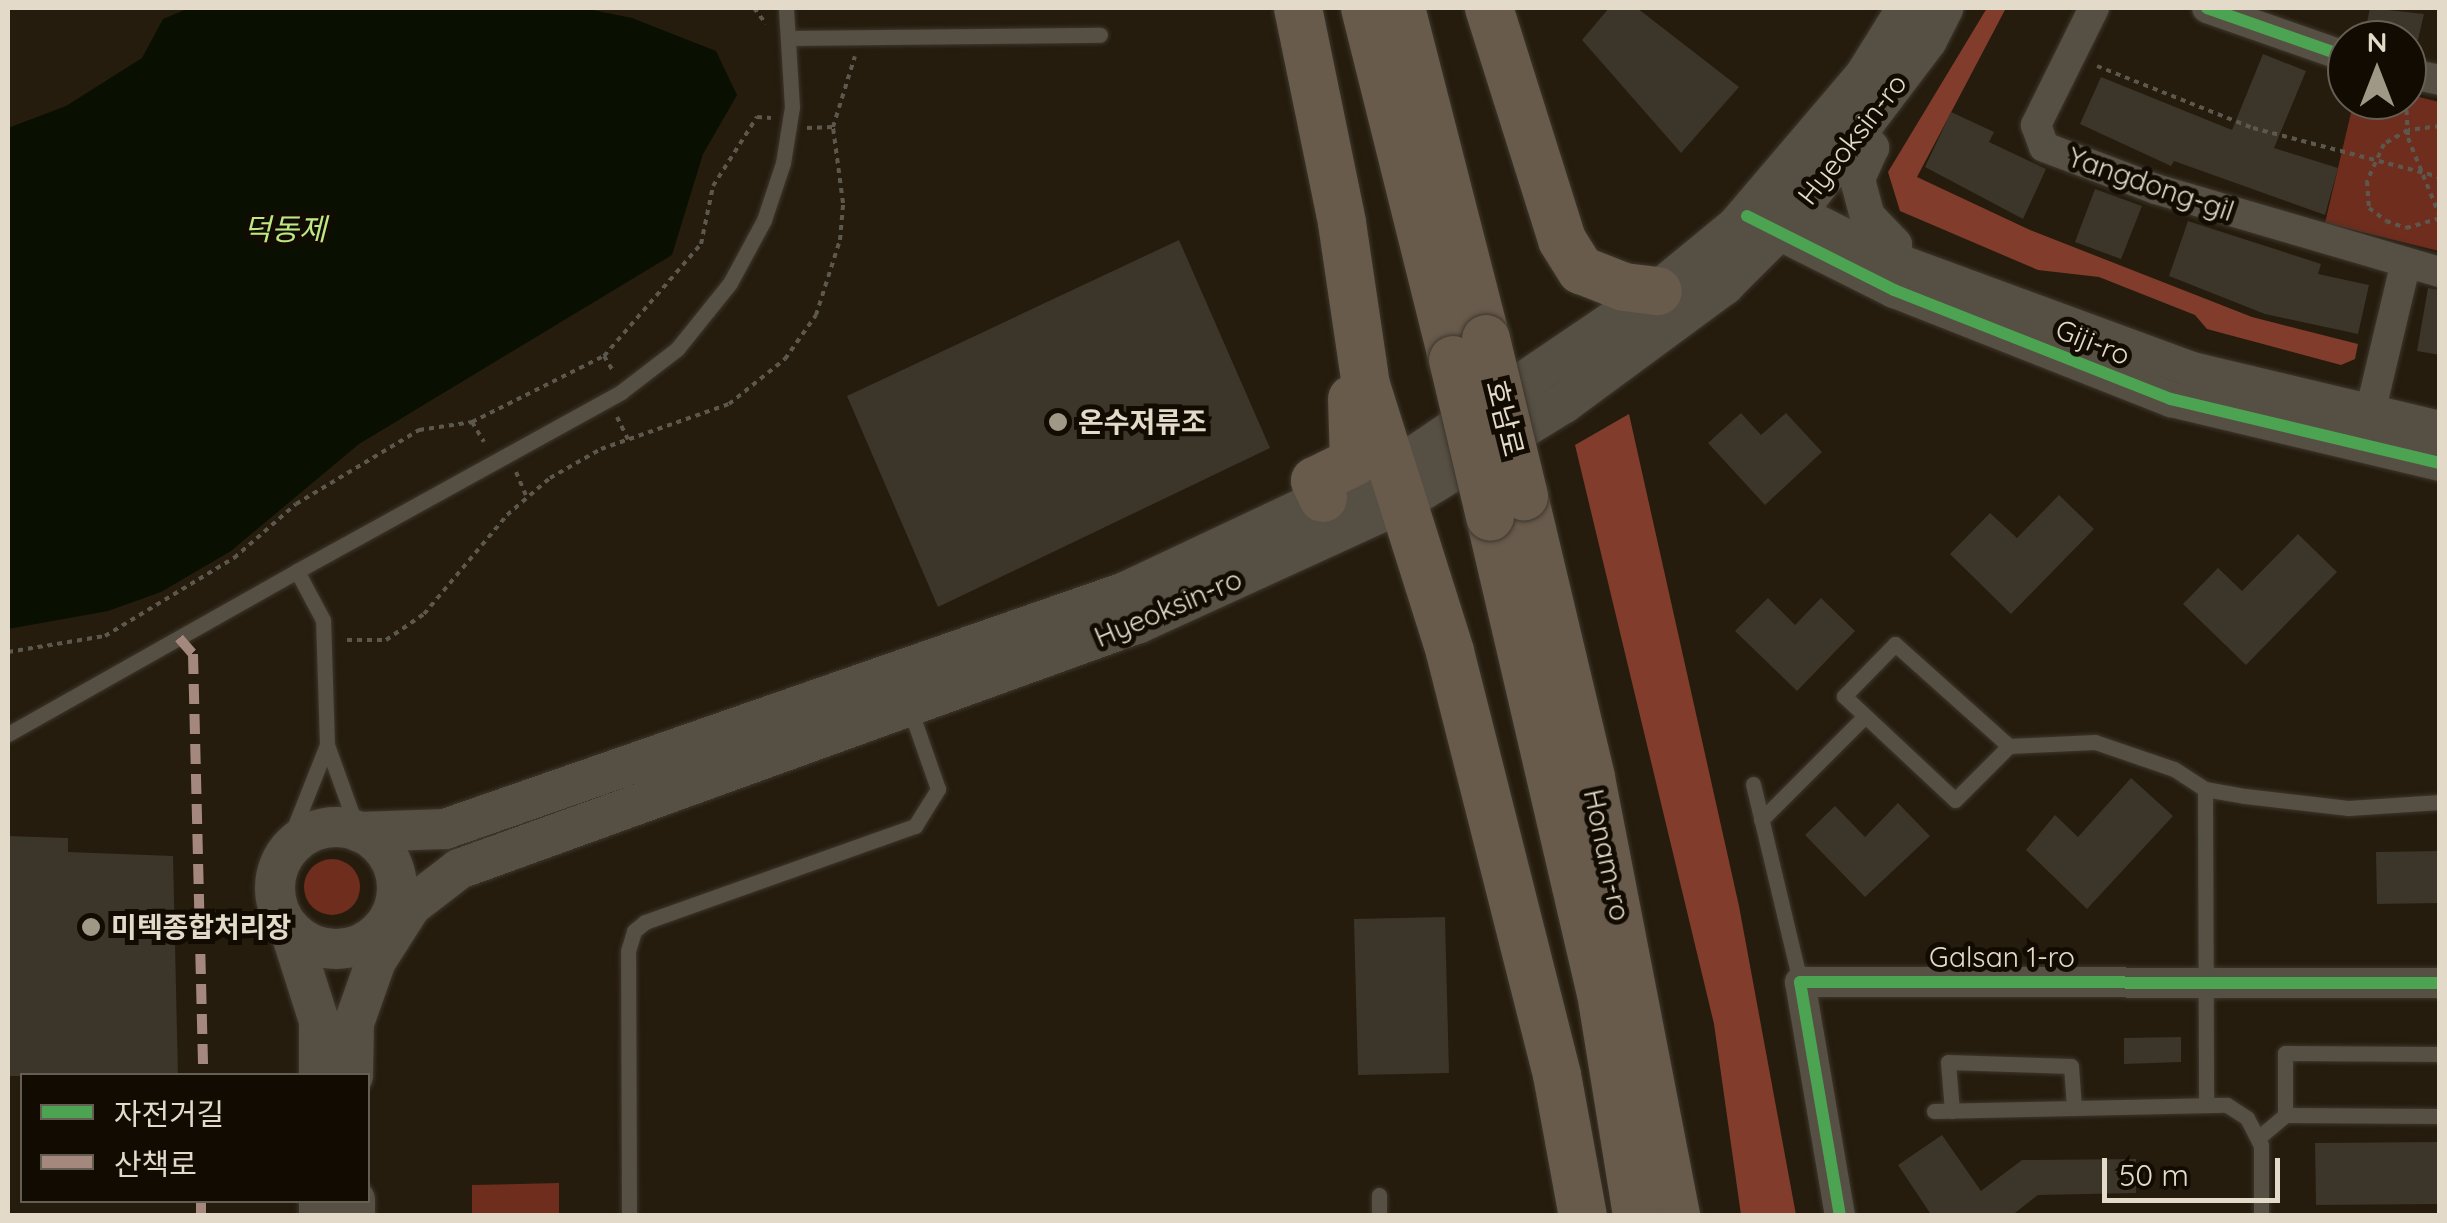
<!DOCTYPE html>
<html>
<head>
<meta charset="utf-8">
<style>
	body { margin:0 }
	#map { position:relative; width:2447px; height:1223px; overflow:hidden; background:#251c0d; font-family:Quicksand,"Noto Sans KR",sans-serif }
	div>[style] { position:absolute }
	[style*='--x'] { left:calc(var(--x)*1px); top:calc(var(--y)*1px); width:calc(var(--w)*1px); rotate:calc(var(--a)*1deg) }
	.green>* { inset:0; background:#6f2d1e }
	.round { border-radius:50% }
	.forest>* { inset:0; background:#813c2c }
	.water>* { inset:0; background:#0a1001 }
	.building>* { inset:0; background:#3b3629 }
	.path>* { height:4px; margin-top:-2px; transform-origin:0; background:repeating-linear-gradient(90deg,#5d584e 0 5px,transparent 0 10px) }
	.roads { filter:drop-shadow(0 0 2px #3d362c) drop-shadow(0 0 2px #3d362c) }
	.service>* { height:15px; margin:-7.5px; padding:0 7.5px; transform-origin:7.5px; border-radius:7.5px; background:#564f44 }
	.minor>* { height:30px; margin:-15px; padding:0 15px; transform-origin:15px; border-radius:15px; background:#564f44 }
	.tertiary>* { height:35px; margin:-17.5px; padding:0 17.5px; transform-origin:17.5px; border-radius:17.5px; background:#564f44 }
	.secondary>* { height:40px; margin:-20px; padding:0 20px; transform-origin:20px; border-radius:20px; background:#564f44 }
	.secondary>.ring { margin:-20px; padding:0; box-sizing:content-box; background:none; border:40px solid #564f44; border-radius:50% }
	.trunk>* { height:48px; margin:-24px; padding:0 24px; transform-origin:24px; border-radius:24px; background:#685b4c }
	.bridges { filter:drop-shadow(0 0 2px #3d362c) drop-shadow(0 0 2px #3d362c) }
	.trunk-bridge>* { height:48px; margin:-24px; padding:0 24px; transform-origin:24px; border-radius:24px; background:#685b4c }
	.quiet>* { height:10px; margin-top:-5px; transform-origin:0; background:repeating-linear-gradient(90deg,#a5887d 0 20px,transparent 0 30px) }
	.cycleway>* { height:12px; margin:-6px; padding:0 6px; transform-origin:6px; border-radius:6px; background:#4ca352 }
	.dots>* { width:28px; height:28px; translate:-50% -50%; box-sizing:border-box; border:5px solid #110b02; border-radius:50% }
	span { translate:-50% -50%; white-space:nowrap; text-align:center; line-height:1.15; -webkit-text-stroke:10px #110b02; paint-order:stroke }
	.street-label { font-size:28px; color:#e3dac9 }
	.poi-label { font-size:28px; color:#e3dac9; font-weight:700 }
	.left { translate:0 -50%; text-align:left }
	.water-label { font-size:30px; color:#bee982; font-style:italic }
	.frame { position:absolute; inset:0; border:10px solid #e3dac9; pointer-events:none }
	.legend { position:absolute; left:20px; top:1073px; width:350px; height:130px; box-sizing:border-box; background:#110b02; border:2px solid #655e52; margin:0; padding:12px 18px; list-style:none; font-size:30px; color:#e3dac9 }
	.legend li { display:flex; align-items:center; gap:20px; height:50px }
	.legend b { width:50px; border:2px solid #655e52 }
	.north { position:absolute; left:2327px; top:20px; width:100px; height:100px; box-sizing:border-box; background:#110b02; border:2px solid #655e52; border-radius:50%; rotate:0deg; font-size:28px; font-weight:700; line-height:40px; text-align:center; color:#e3dac9 }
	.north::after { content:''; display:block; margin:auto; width:35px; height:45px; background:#a09887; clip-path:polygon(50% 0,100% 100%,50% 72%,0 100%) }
	.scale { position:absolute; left:2102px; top:1158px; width:178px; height:45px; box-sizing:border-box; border:5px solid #e3dac9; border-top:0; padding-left:12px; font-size:30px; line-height:35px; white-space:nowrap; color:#e3dac9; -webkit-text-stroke:8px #110b02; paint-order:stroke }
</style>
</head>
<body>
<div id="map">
	<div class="green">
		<i style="clip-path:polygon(2407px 94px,2439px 102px,2439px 251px,2325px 223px,2354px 100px,2407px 100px)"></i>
		<i class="round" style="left:304px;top:859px;width:56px;height:56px"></i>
		<i style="clip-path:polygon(559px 1183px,559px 1215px,472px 1215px,472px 1185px)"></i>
	</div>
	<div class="forest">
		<i style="clip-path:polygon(1987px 8px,2006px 8px,1917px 177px,2030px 230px,2252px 317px,2358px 344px,2355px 359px,2341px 365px,2207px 329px,2195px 315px,2099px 277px,2038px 270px,1900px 211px,1888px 172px)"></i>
		<i style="clip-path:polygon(1629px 414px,1739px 906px,1796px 1215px,1741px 1215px,1714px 1024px,1575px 445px)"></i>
	</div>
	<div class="water">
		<i style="clip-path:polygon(189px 8px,583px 8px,632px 18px,716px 51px,737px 95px,703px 154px,672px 255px,359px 444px,231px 551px,161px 592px,108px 611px,8px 629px,8px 128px,66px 106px,142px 58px,163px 19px)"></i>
	</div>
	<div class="building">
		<i style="clip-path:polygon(1609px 8px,1637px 8px,1739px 87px,1681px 153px,1582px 40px)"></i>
		<i style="clip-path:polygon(2370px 8px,2424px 14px,2418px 40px,2363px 40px)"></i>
		<i style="clip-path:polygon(2263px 54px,2306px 71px,2274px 148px,2338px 168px,2325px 215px,2174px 161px,2171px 166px,2080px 124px,2101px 77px,2232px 130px)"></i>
		<i style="clip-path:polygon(1951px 112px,1994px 132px,1989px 142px,2046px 169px,2023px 219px,1925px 167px)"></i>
		<i style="clip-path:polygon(2095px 189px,2142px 206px,2121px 259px,2075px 242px)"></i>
		<i style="clip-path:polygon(2188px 221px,2321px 264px,2318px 274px,2369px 285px,2358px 334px,2265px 314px,2169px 276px)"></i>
		<i style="clip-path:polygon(1179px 240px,1270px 448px,938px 607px,847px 396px)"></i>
		<i style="clip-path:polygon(2428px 288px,2440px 290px,2440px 355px,2417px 351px)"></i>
		<i style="clip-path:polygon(1741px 413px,1761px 435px,1786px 413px,1822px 452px,1765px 505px,1708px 443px)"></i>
		<i style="clip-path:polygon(2059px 495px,2094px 529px,2011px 614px,1950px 554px,1990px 513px,2017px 538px)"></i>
		<i style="clip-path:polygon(2298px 534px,2337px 572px,2246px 665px,2183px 604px,2218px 568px,2242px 591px)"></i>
		<i style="clip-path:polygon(1768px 598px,1795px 625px,1821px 598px,1855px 631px,1797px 691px,1735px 631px)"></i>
		<i style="clip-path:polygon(2131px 778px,2173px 816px,2087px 909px,2026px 850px,2055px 815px,2078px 837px)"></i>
		<i style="clip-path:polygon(1898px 803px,1930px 836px,1865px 897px,1805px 835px,1835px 806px,1865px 837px)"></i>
		<i style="clip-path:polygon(8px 836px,68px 838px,68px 852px,173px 856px,178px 1076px,8px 1076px)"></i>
		<i style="clip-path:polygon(2440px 851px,2440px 903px,2377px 904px,2376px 852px)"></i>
		<i style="clip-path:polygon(1445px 917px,1449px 1073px,1358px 1075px,1354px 919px)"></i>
		<i style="clip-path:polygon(2181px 1037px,2181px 1062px,2124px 1064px,2124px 1038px)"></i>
		<i style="clip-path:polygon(1942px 1135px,1981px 1191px,2022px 1160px,2136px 1159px,2136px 1193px,2038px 1195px,2011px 1216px,1932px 1216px,1898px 1165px)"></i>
		<i style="clip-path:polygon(2440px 1142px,2440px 1204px,2316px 1205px,2315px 1143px)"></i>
	</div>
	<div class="path">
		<i style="--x:754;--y:8;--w:20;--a:53"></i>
		<i style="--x:2097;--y:66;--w:168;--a:21.7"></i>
		<i style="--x:2253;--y:128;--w:193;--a:14.7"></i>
		<i style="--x:2406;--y:100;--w:38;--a:87"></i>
		<i style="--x:2408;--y:138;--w:85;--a:67.9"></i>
		<i style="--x:2440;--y:126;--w:32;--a:173"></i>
		<i style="--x:2408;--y:130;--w:28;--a:150"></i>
		<i style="--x:2384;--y:144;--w:41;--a:114.7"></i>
		<i style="--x:2367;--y:181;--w:27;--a:86"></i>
		<i style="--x:2369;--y:208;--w:21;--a:37"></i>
		<i style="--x:2386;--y:221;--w:21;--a:19"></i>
		<i style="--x:2406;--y:228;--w:35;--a:-16"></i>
		<i style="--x:807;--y:128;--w:26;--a:-2"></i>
		<i style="--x:833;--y:127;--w:74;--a:-72.8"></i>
		<i style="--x:604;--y:356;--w:17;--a:59"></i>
		<i style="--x:617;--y:417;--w:25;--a:64"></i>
		<i style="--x:472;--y:422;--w:23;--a:59"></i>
		<i style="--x:516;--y:472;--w:25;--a:67"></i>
		<i style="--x:347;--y:640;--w:39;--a:0"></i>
		<i style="--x:386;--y:640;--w:46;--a:-34.4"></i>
		<i style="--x:424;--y:614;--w:129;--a:-50"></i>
		<i style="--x:507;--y:515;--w:57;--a:-40.7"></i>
		<i style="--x:550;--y:478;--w:59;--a:-29.6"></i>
		<i style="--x:601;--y:449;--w:136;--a:-19.4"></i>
		<i style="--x:729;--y:404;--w:72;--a:-38.8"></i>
		<i style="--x:785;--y:359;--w:54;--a:-54.8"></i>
		<i style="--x:816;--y:315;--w:79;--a:-72.3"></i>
		<i style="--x:840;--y:240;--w:37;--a:-85"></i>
		<i style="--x:843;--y:203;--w:77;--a:-97.5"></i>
		<i style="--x:8;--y:652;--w:98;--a:-9.4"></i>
		<i style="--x:105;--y:636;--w:151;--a:-31.2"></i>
		<i style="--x:234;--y:558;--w:82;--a:-41.1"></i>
		<i style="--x:296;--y:504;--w:144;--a:-31"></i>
		<i style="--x:419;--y:430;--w:54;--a:-8.6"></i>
		<i style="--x:472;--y:422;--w:148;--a:-26.6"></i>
		<i style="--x:604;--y:356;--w:148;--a:-49.1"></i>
		<i style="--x:701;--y:244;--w:59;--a:-78.3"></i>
		<i style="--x:713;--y:186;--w:82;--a:-57.5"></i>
		<i style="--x:757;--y:117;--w:14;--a:4"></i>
	</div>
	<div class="roads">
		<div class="service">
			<i style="--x:792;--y:38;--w:308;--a:-0.6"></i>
			<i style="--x:8;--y:734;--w:332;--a:-29.4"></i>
			<i style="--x:2009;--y:746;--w:153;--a:-138.2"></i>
			<i style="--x:1895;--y:644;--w:73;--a:134.4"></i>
			<i style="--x:1844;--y:696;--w:152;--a:43.1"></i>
			<i style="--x:1955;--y:800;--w:76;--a:-45"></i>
			<i style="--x:2009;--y:746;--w:86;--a:-2.7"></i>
			<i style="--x:2095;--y:742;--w:83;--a:18.9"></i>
			<i style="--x:2174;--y:769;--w:37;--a:33"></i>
			<i style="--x:2205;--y:789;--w:41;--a:9.9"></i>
			<i style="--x:2245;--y:796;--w:104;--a:6.6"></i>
			<i style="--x:2348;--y:808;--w:92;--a:-3.7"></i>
			<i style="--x:1753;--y:784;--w:204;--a:76.6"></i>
			<i style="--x:2205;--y:789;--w:316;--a:89.8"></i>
			<i style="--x:1761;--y:820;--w:146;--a:-45"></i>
			<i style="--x:358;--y:831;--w:91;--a:-109.8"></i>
			<i style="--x:327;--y:745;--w:125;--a:-91.8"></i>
			<i style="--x:323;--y:620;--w:55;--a:-118"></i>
			<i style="--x:297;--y:571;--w:370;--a:-28.9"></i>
			<i style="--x:621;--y:392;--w:71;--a:-37.5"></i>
			<i style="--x:677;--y:349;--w:85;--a:-51.2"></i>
			<i style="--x:730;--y:283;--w:72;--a:-61.6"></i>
			<i style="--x:764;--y:220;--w:60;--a:-71.6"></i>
			<i style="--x:783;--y:163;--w:57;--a:-80.9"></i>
			<i style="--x:792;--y:107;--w:99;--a:-93.5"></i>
			<i style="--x:283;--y:856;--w:119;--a:-68.4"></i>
			<i style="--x:1934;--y:1111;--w:293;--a:-1.2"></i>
			<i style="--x:2227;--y:1105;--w:24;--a:33"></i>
			<i style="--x:2247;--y:1118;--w:30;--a:63"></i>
			<i style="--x:2261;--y:1145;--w:71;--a:90"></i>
			<i style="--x:1952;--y:1111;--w:49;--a:-94.7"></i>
			<i style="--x:1948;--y:1062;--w:123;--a:1.9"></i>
			<i style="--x:2071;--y:1066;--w:42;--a:85.9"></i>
			<i style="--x:2285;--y:1115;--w:62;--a:-90"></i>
			<i style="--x:2285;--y:1053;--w:155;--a:0.4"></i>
			<i style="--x:2258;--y:1138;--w:35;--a:-40"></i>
			<i style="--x:2285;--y:1115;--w:155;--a:0.4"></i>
			<i style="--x:629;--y:1216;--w:265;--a:-90.2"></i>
			<i style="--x:628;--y:951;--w:21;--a:-73"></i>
			<i style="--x:634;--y:931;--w:14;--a:-39"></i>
			<i style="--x:645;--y:922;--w:287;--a:-19.6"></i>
			<i style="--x:915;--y:826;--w:44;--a:-58.1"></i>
			<i style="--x:938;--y:789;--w:85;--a:-109.3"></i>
			<i style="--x:1379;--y:1216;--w:21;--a:-90"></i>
		</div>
		<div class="minor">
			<i style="--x:2094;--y:8;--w:131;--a:116.4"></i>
			<i style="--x:2036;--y:125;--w:23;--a:70"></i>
			<i style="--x:2044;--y:147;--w:120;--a:20.6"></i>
			<i style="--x:2156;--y:189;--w:296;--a:16.3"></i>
			<i style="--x:2207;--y:8;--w:148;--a:19.3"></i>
			<i style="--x:2407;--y:73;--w:34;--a:12"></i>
			<i style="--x:2370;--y:413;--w:151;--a:-76.6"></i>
			<i style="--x:1840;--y:1216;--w:237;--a:-99.7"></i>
			<i style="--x:1800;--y:982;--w:640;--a:0.09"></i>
		</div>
		<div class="tertiary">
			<i style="--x:1859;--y:134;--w:18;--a:47"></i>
			<i style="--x:1871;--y:147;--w:35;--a:114"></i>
			<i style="--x:1857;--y:179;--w:38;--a:75"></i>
			<i style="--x:1867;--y:216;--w:39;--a:46"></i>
			<i style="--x:1894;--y:244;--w:13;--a:117"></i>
			<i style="--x:1776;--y:201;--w:124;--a:26.8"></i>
			<i style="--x:1887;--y:257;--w:325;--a:20.2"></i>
			<i style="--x:2192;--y:369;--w:255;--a:13.4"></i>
			<i style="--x:1756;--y:221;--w:154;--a:26.6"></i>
			<i style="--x:1894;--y:290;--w:298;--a:21.5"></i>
			<i style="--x:2171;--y:399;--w:277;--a:13.4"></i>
		</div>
		<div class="secondary">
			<i class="ring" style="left:275px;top:827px;width:82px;height:82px"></i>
			<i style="--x:359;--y:832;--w:86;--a:-2"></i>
			<i style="--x:445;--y:829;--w:720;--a:-19.21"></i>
			<i style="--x:1125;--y:592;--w:319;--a:-25.2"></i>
			<i style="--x:1414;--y:456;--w:295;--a:-34.1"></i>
			<i style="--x:1658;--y:291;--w:102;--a:-39.4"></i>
			<i style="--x:1737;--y:226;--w:196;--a:-49.6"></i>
			<i style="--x:1864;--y:77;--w:81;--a:-58.1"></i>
			<i style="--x:289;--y:927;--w:99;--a:72.3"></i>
			<i style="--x:319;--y:1021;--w:55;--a:90"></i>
			<i style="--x:353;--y:1076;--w:53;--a:-88.9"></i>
			<i style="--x:354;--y:1023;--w:66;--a:-70.5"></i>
			<i style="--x:376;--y:961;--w:65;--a:-57.5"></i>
			<i style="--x:411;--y:906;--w:61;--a:-37.6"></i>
			<i style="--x:459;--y:869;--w:723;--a:-19.89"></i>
			<i style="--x:1139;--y:623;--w:290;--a:-24.6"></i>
			<i style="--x:1403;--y:502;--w:189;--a:-31.6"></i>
			<i style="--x:1564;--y:403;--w:199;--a:-36.4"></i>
			<i style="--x:1724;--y:285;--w:103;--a:-45"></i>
			<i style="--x:1797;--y:212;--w:216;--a:-52.9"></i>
			<i style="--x:1927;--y:40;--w:36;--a:-63"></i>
			<i style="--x:319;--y:1200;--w:16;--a:90"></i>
			<i style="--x:355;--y:1200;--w:16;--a:90"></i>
		</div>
		<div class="trunk">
			<i style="--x:1298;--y:8;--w:219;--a:78.4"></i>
			<i style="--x:1342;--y:223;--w:164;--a:81.6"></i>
			<i style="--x:1366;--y:385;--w:280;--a:72.5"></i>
			<i style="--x:1450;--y:652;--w:436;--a:75.8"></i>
			<i style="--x:1557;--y:1075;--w:143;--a:79.6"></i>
			<i style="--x:1365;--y:8;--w:363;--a:76"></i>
			<i style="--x:1401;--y:8;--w:342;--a:75.6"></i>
			<i style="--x:1489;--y:8;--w:243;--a:72.5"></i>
			<i style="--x:1562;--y:240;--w:36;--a:58"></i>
			<i style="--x:1581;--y:270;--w:46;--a:21.6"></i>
			<i style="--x:1624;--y:287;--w:34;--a:7"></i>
			<i style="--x:1524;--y:496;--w:290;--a:76.6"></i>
			<i style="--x:1591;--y:778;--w:446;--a:79"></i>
			<i style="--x:1323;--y:498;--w:19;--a:-115"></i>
			<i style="--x:1315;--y:481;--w:43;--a:-26"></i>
			<i style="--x:1354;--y:462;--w:63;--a:-91.8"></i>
			<i style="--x:1490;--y:517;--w:489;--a:76.9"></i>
			<i style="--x:1601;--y:993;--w:226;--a:80.8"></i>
		</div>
	</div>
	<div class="bridges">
		<div class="trunk-bridge">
			<i style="--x:1486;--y:339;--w:162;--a:76.4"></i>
			<i style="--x:1453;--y:360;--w:161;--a:76.7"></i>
		</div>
	</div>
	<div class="quiet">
		<i style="--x:179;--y:638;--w:21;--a:49"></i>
		<i style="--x:193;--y:654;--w:422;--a:88.6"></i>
		<i style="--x:201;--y:1216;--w:16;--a:-90"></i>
	</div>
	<div class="cycleway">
		<i style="--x:2207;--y:8;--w:148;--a:19.3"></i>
		<i style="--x:1747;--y:216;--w:165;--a:26.7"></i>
		<i style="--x:1894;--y:290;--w:298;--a:21.5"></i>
		<i style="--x:2171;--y:399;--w:277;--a:13.4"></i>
		<i style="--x:1840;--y:1216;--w:237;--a:-99.7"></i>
		<i style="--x:1800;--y:982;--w:640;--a:0.09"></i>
	</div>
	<div class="dots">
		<i style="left:1058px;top:422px;background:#a09887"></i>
		<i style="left:91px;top:927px;background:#a09887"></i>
	</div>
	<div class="street-label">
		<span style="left:1852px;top:139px;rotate:-52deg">Hyeoksin-ro</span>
		<span style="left:2151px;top:184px;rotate:19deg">Yangdong-gil</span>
		<span style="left:2093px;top:342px;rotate:22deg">Giji-ro</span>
		<span style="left:1505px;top:418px;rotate:76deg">호남로</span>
		<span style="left:1168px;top:608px;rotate:-23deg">Hyeoksin-ro</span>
		<span style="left:1607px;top:855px;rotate:78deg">Honam-ro</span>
		<span style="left:2002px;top:957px">Galsan 1-ro</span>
	</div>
	<div class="poi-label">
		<span class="left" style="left:1078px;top:422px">온수저류조</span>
		<span class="left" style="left:111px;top:927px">미텍종합처리장</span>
	</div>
	<div class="water-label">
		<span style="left:285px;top:229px">덕동제</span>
	</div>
	<div class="frame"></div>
	<ul class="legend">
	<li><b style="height:12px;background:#4ca352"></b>자전거길</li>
	<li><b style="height:12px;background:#a5887d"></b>산책로</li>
	</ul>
	<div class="north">N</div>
	<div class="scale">50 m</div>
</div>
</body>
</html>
